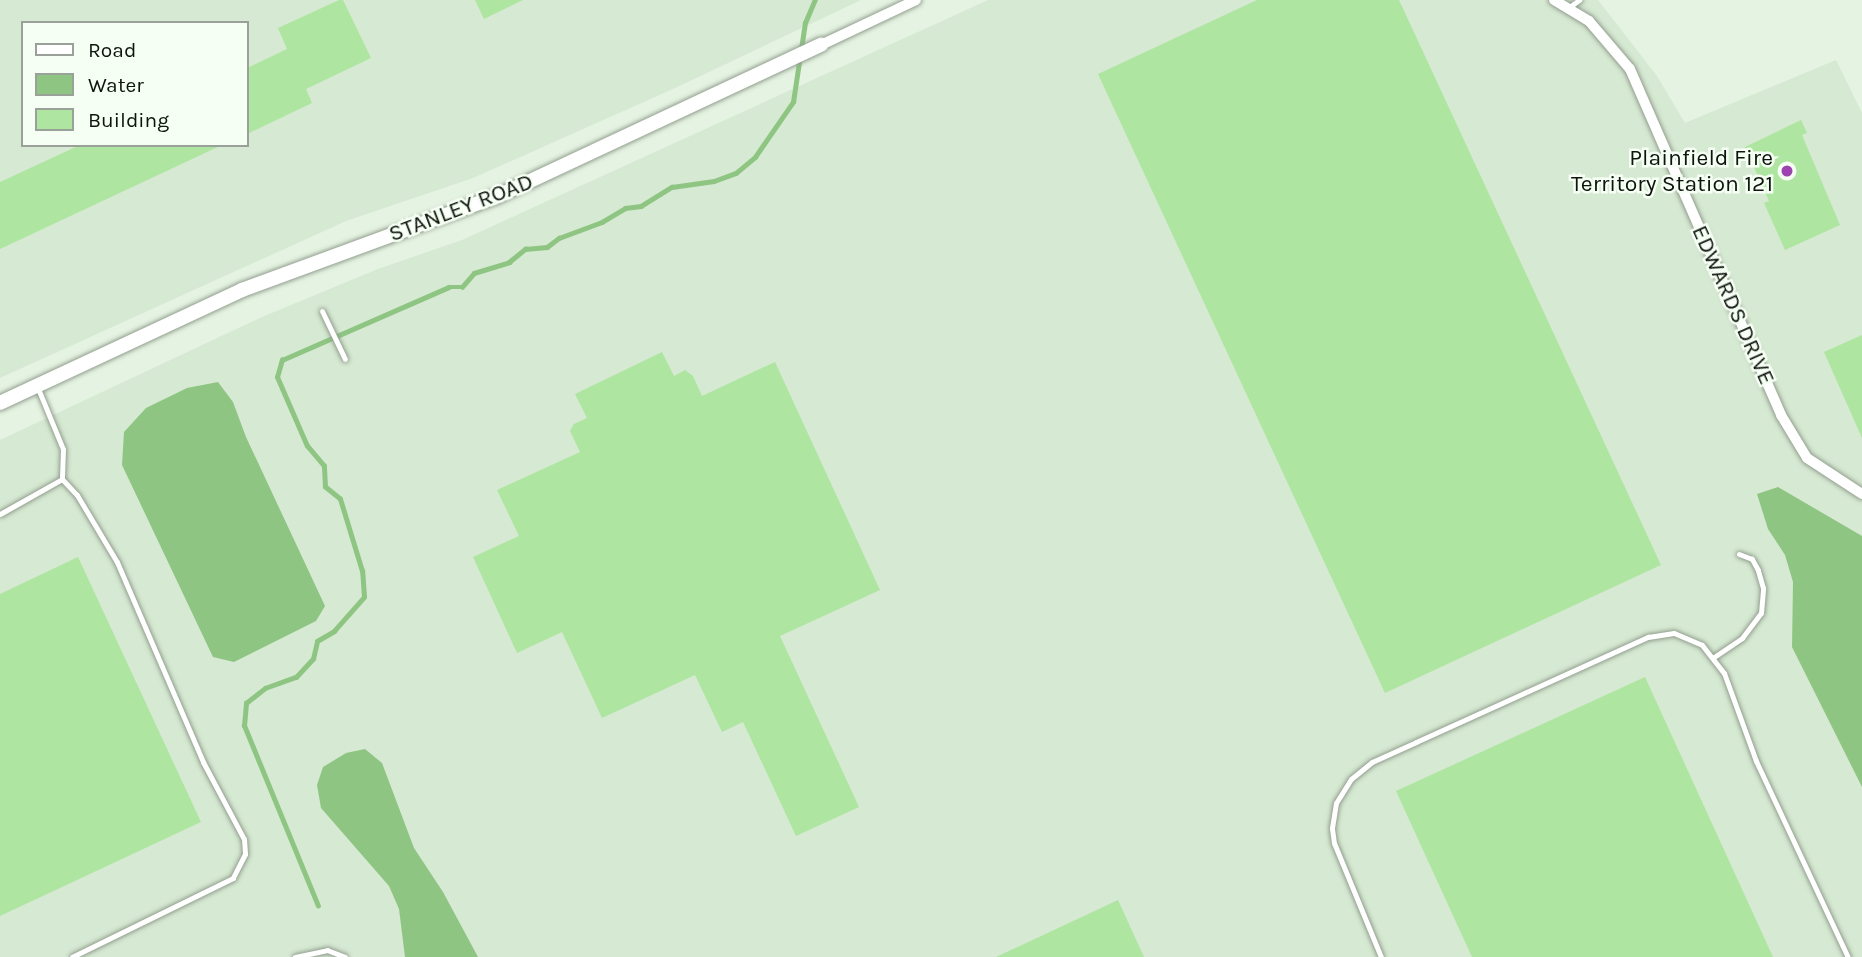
<!DOCTYPE html>
<html>
<head>
<meta charset="utf-8">
<style>
	body { margin:0 }
	#map { position:relative; width:1862px; height:957px; overflow:hidden; background:#e5f3e2; font-family:Karla,sans-serif }
	div>[style] { position:absolute }
	[style*='--x'] { left:calc(var(--x)*1px); top:calc(var(--y)*1px); width:calc(var(--w)*1px); rotate:calc(var(--a)*1deg) }
	.built>* { inset:0; background:#d6e9d2 }
	.water>* { inset:0; background:#8fc583 }
	.stream>* { height:4.5px; margin:-2.25px; padding:0 2.25px; transform-origin:2.25px; border-radius:2.25px; background:#8fc583 }
	.building>* { inset:0; background:#aee5a1 }
	.roads { filter:drop-shadow(0 0 2px #929f8f) drop-shadow(0 0 2px #929f8f) }
	.service>* { height:5px; margin:-2.5px; padding:0 2.5px; transform-origin:2.5px; border-radius:2.5px; background:#fff }
	.minor>* { height:10px; margin:-5px; padding:0 5px; transform-origin:5px; border-radius:5px; background:#fff }
	.tertiary>* { height:14px; margin:-7px; padding:0 7px; transform-origin:7px; border-radius:7px; background:#fff }
	.dots>* { width:19px; height:19px; translate:-50% -50%; box-sizing:border-box; border:4px solid #f6fff4; border-radius:50% }
	span { translate:-50% -50%; white-space:nowrap; text-align:center; line-height:1.15; -webkit-text-stroke:5px #f6fff4; paint-order:stroke }
	.poi-label { font-size:23px; color:#0f140e }
	.right { translate:-100% -50%; text-align:right }
	.street-label { font-size:23px; color:#0f140e }
	.legend { position:absolute; left:21px; top:21px; width:228px; height:126px; box-sizing:border-box; background:#f6fff4; border:2px solid #9aa198; margin:0; padding:9px 12px; list-style:none; font-size:21px; color:#0f140e }
	.legend li { display:flex; align-items:center; gap:14px; height:35px }
	.legend b { width:35px; border:2px solid #9aa198 }
</style>
</head>
<body>
<div id="map">
	<div class="built">
		<i style="clip-path:polygon(evenodd,0 0,861px 0,675px 88px,473px 178px,346px 221px,0 378px,0 0,23px 23px,247px 23px,247px 145px,23px 145px,23px 23px)"></i>
		<i style="clip-path:polygon(988px 0,1598px 0,1657px 76px,1685px 123px,1836px 60px,1862px 113px,1862px 957px,0 957px,0 440px,262px 317px,378px 269px,462px 240px)"></i>
	</div>
	<div class="water">
		<i style="clip-path:polygon(218px 382px,233px 402px,246px 437px,325px 606px,316px 621px,234px 662px,213px 657px,122px 465px,124px 432px,146px 408px,187px 388px)"></i>
		<i style="clip-path:polygon(1778px 487px,1862px 536px,1862px 787px,1792px 647px,1793px 582px,1785px 555px,1768px 529px,1757px 494px)"></i>
		<i style="clip-path:polygon(365px 749px,382px 763px,414px 848px,443px 892px,478px 957px,405px 957px,399px 909px,389px 886px,321px 808px,317px 785px,323px 767px,346px 753px)"></i>
	</div>
	<div class="stream">
		<i style="--x:318;--y:906;--w:195;--a:-112.3"></i>
		<i style="--x:244;--y:726;--w:23;--a:-85"></i>
		<i style="--x:246;--y:703;--w:24;--a:-38"></i>
		<i style="--x:265;--y:688;--w:33;--a:-20"></i>
		<i style="--x:296;--y:677;--w:25;--a:-47"></i>
		<i style="--x:313;--y:659;--w:18;--a:-77"></i>
		<i style="--x:317;--y:641;--w:20;--a:-30"></i>
		<i style="--x:334;--y:631;--w:45;--a:-48.6"></i>
		<i style="--x:364;--y:597;--w:26;--a:-94"></i>
		<i style="--x:362;--y:571;--w:75;--a:-107"></i>
		<i style="--x:340;--y:499;--w:19;--a:-141"></i>
		<i style="--x:325;--y:487;--w:21;--a:-93"></i>
		<i style="--x:324;--y:466;--w:26;--a:-130"></i>
		<i style="--x:307;--y:446;--w:75;--a:-113.5"></i>
		<i style="--x:277;--y:377;--w:18;--a:-74"></i>
		<i style="--x:282;--y:360;--w:182;--a:-23.6"></i>
		<i style="--x:449;--y:287;--w:13;--a:0"></i>
		<i style="--x:462;--y:287;--w:18;--a:-49"></i>
		<i style="--x:474;--y:273;--w:37;--a:-17"></i>
		<i style="--x:509;--y:262;--w:21;--a:-39"></i>
		<i style="--x:525;--y:249;--w:22;--a:-5"></i>
		<i style="--x:547;--y:247;--w:15;--a:-37"></i>
		<i style="--x:559;--y:238;--w:46;--a:-20.4"></i>
		<i style="--x:602;--y:222;--w:27;--a:-31"></i>
		<i style="--x:625;--y:208;--w:16;--a:-7"></i>
		<i style="--x:641;--y:206;--w:36;--a:-32"></i>
		<i style="--x:672;--y:187;--w:42;--a:-8.1"></i>
		<i style="--x:714;--y:181;--w:23;--a:-20"></i>
		<i style="--x:736;--y:173;--w:25;--a:-40"></i>
		<i style="--x:755;--y:157;--w:67;--a:-55.4"></i>
		<i style="--x:793;--y:102;--w:80;--a:-81.4"></i>
		<i style="--x:805;--y:23;--w:25;--a:-67"></i>
	</div>
	<div class="building">
		<i style="clip-path:polygon(339px 0,343px 0,371px 58px,306px 89px,312px 103px,247px 134px,247px 68px,287px 49px,278px 28px)"></i>
		<i style="clip-path:polygon(475px 0,523px 0,484px 19px)"></i>
		<i style="clip-path:polygon(1257px 0,1399px 0,1661px 565px,1385px 693px,1098px 74px)"></i>
		<i style="clip-path:polygon(1801px 120px,1807px 133px,1802px 135px,1840px 225px,1785px 250px,1764px 203px,1769px 201px,1745px 147px)"></i>
		<i style="clip-path:polygon(80px 145px,222px 145px,0 249px,0 182px)"></i>
		<i style="clip-path:polygon(1862px 335px,1862px 438px,1824px 352px)"></i>
		<i style="clip-path:polygon(662px 352px,674px 376px,685px 370px,693px 376px,702px 396px,775px 362px,880px 590px,780px 636px,859px 807px,796px 836px,743px 722px,722px 732px,695px 675px,602px 718px,562px 632px,517px 653px,473px 557px,519px 536px,497px 490px,580px 452px,570px 431px,574px 424px,587px 418px,575px 394px)"></i>
		<i style="clip-path:polygon(78px 557px,201px 822px,0 916px,0 594px)"></i>
		<i style="clip-path:polygon(1645px 677px,1773px 957px,1472px 957px,1396px 791px)"></i>
		<i style="clip-path:polygon(1118px 900px,1144px 957px,996px 957px)"></i>
	</div>
	<div class="roads">
		<div class="service">
			<i style="--x:1568;--y:8;--w:14;--a:-36"></i>
			<i style="--x:322;--y:311;--w:53;--a:64.4"></i>
			<i style="--x:37;--y:386;--w:68;--a:67.6"></i>
			<i style="--x:63;--y:449;--w:30;--a:92"></i>
			<i style="--x:62;--y:479;--w:22;--a:47"></i>
			<i style="--x:77;--y:495;--w:78;--a:59.2"></i>
			<i style="--x:117;--y:562;--w:218;--a:66.7"></i>
			<i style="--x:203;--y:762;--w:87;--a:62"></i>
			<i style="--x:244;--y:839;--w:15;--a:86"></i>
			<i style="--x:245;--y:854;--w:27;--a:117"></i>
			<i style="--x:233;--y:878;--w:179;--a:153.9"></i>
			<i style="--x:0;--y:514;--w:71;--a:-29.4"></i>
			<i style="--x:1714;--y:657;--w:34;--a:-34"></i>
			<i style="--x:1742;--y:638;--w:31;--a:-53"></i>
			<i style="--x:1761;--y:613;--w:25;--a:-85"></i>
			<i style="--x:1763;--y:588;--w:19;--a:-106"></i>
			<i style="--x:1758;--y:570;--w:13;--a:-119"></i>
			<i style="--x:1752;--y:559;--w:14;--a:-159"></i>
			<i style="--x:295;--y:957;--w:33;--a:-12"></i>
			<i style="--x:327;--y:950;--w:19;--a:21"></i>
			<i style="--x:1381;--y:957;--w:123;--a:-112.4"></i>
			<i style="--x:1334;--y:843;--w:15;--a:-98"></i>
			<i style="--x:1332;--y:828;--w:25;--a:-81"></i>
			<i style="--x:1336;--y:803;--w:28;--a:-58"></i>
			<i style="--x:1351;--y:779;--w:27;--a:-39"></i>
			<i style="--x:1372;--y:762;--w:48;--a:-24.4"></i>
			<i style="--x:1416;--y:742;--w:255;--a:-24.4"></i>
			<i style="--x:1648;--y:637;--w:26;--a:-9"></i>
			<i style="--x:1674;--y:633;--w:30;--a:23"></i>
			<i style="--x:1702;--y:645;--w:36;--a:52"></i>
			<i style="--x:1724;--y:673;--w:94;--a:70"></i>
			<i style="--x:1756;--y:761;--w:217;--a:64.9"></i>
		</div>
		<div class="minor">
			<i style="--x:1554;--y:0;--w:41;--a:31"></i>
			<i style="--x:1589;--y:21;--w:63;--a:49.5"></i>
			<i style="--x:1630;--y:69;--w:378;--a:66.4"></i>
			<i style="--x:1781;--y:415;--w:50;--a:58.8"></i>
			<i style="--x:1807;--y:458;--w:66;--a:33.2"></i>
			<i style="--x:821;--y:45;--w:105;--a:-25.3"></i>
		</div>
		<div class="tertiary">
			<i style="--x:0;--y:403;--w:267;--a:-25"></i>
			<i style="--x:242;--y:290;--w:273;--a:-20.2"></i>
			<i style="--x:498;--y:196;--w:357;--a:-25.1"></i>
		</div>
	</div>
	<div class="dots">
		<i style="left:1787px;top:171px;background:#9d44b1"></i>
	</div>
	<div class="poi-label">
		<span class="right" style="left:1773px;top:171px">Plainfield Fire<br>Territory Station 121</span>
	</div>
	<div class="street-label">
		<span style="left:461px;top:208px;rotate:-21deg">STANLEY ROAD</span>
		<span style="left:1733px;top:305px;rotate:66deg">EDWARDS DRIVE</span>
	</div>
	<ul class="legend">
	<li><b style="height:9px;background:#fff"></b>Road</li>
	<li><b style="height:19px;background:#8fc583"></b>Water</li>
	<li><b style="height:19px;background:#aee5a1"></b>Building</li>
	</ul>
</div>
</body>
</html>
